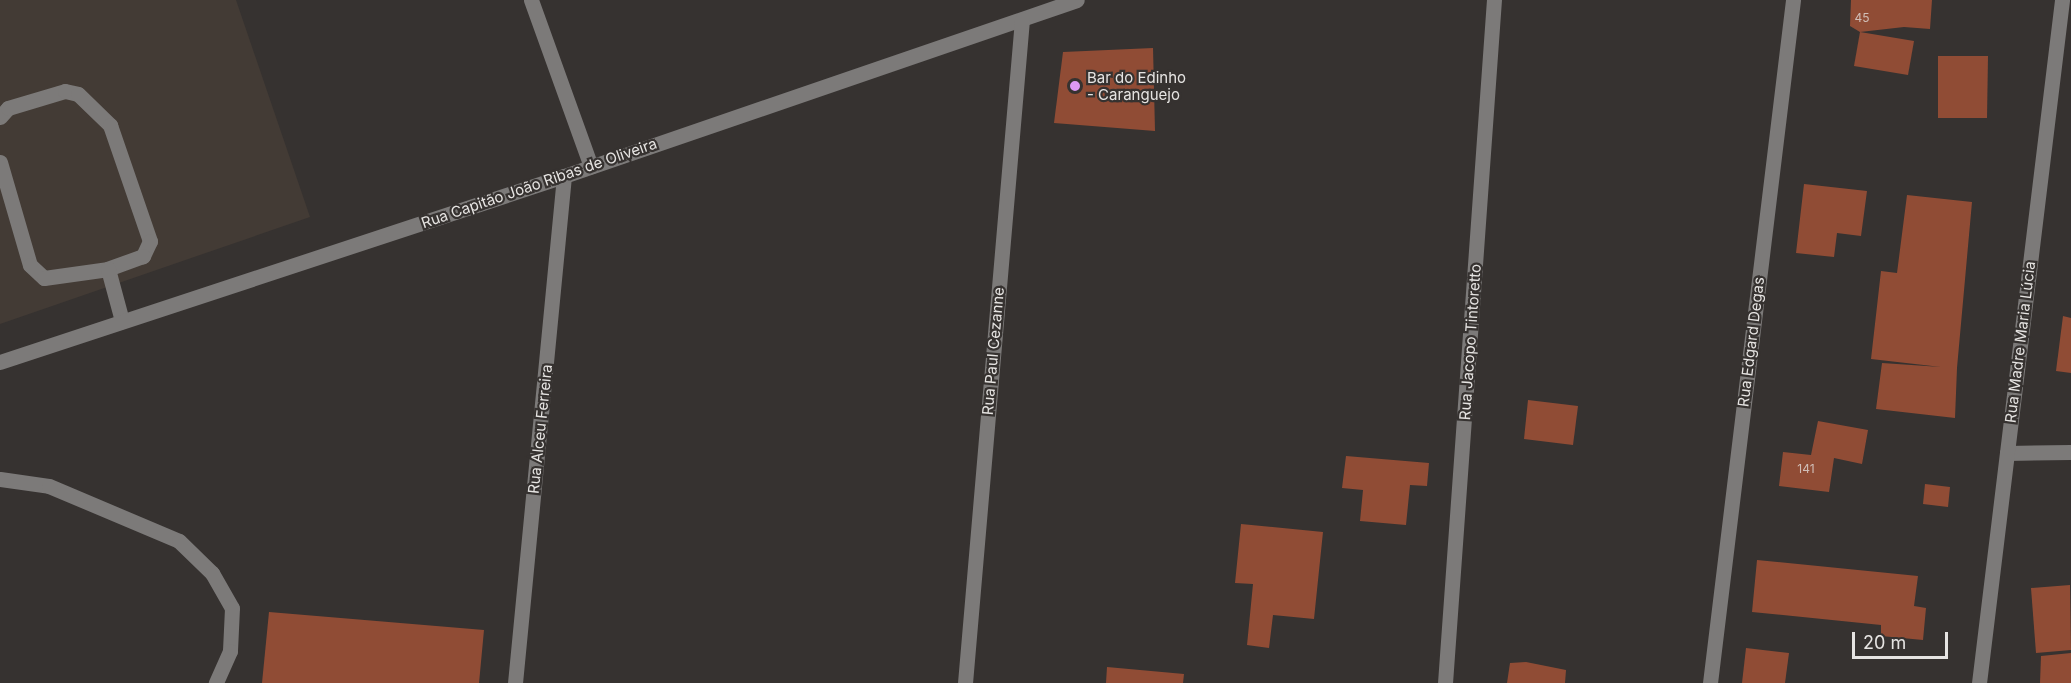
<!DOCTYPE html>
<html>
<head>
<meta charset="utf-8">
<style>
	body { margin:0 }
	#map { position:relative; width:2071px; height:683px; overflow:hidden; background:#363230; font-family:Inter,sans-serif }
	div>[style] { position:absolute }
	[style*='--x'] { left:calc(var(--x)*1px); top:calc(var(--y)*1px); width:calc(var(--w)*1px); rotate:calc(var(--a)*1deg) }
	.built>* { inset:0; background:#433b35 }
	.building>* { inset:0; background:#904c35 }
	.minor>* { height:15px; margin:-7.5px; padding:0 7.5px; transform-origin:7.5px; border-radius:7.5px; background:#7c7a79 }
	.dots>* { width:16px; height:16px; translate:-50% -50%; box-sizing:border-box; border:3px solid #363230; border-radius:50% }
	span { translate:-50% -50%; white-space:nowrap; text-align:center; line-height:1.15; -webkit-text-stroke:4.5px #363230; paint-order:stroke }
	.number-label { font-size:12px; color:#d0beb7 }
	.number-label span { -webkit-text-stroke-width:0 }
	.poi-label { font-size:15px; color:#e6e4e2 }
	.left { translate:0 -50%; text-align:left }
	.street-label { font-size:15px; color:#e6e4e2 }
	.scale { position:absolute; left:1852px; top:632px; width:96px; height:27px; box-sizing:border-box; border:3px solid #e6e4e2; border-top:0; padding-left:8px; font-size:18px; line-height:21px; white-space:nowrap; color:#e6e4e2; -webkit-text-stroke:4px #363230; paint-order:stroke }
</style>
</head>
<body>
<div id="map">
	<div class="built">
		<i style="clip-path:polygon(0 0,236px 0,310px 217px,0 324px)"></i>
	</div>
	<div class="building">
		<i style="clip-path:polygon(1851px 0,1932px 0,1930px 29px,1904px 27px,1860px 32px,1850px 26px)"></i>
		<i style="clip-path:polygon(1860px 32px,1914px 41px,1908px 75px,1854px 66px)"></i>
		<i style="clip-path:polygon(1153px 48px,1155px 131px,1054px 123px,1063px 52px)"></i>
		<i style="clip-path:polygon(1938px 56px,1988px 56px,1987px 118px,1938px 118px)"></i>
		<i style="clip-path:polygon(1804px 184px,1867px 191px,1861px 236px,1837px 233px,1834px 257px,1796px 253px)"></i>
		<i style="clip-path:polygon(1907px 195px,1972px 202px,1957px 368px,1955px 418px,1876px 409px,1882px 363px,1941px 367px,1871px 359px,1881px 271px,1897px 273px)"></i>
		<i style="clip-path:polygon(2063px 316px,2071px 318px,2071px 373px,2056px 371px)"></i>
		<i style="clip-path:polygon(1528px 400px,1578px 406px,1573px 445px,1524px 439px)"></i>
		<i style="clip-path:polygon(1818px 421px,1868px 430px,1862px 464px,1834px 458px,1829px 492px,1779px 486px,1783px 452px,1811px 455px)"></i>
		<i style="clip-path:polygon(1346px 456px,1429px 463px,1427px 486px,1410px 485px,1406px 525px,1360px 521px,1363px 490px,1342px 488px)"></i>
		<i style="clip-path:polygon(1925px 484px,1950px 487px,1948px 507px,1923px 504px)"></i>
		<i style="clip-path:polygon(1241px 524px,1323px 532px,1314px 619px,1273px 615px,1269px 648px,1247px 645px,1253px 584px,1235px 583px)"></i>
		<i style="clip-path:polygon(1757px 560px,1918px 576px,1914px 606px,1926px 608px,1923px 640px,1881px 636px,1881px 625px,1752px 612px)"></i>
		<i style="clip-path:polygon(2070px 585px,2071px 650px,2036px 653px,2031px 588px)"></i>
		<i style="clip-path:polygon(269px 612px,484px 630px,479px 683px,262px 683px)"></i>
		<i style="clip-path:polygon(1746px 648px,1789px 653px,1785px 683px,1742px 683px)"></i>
		<i style="clip-path:polygon(2071px 653px,2071px 683px,2040px 683px,2041px 656px)"></i>
		<i style="clip-path:polygon(1526px 662px,1566px 670px,1565px 683px,1507px 683px,1510px 663px)"></i>
		<i style="clip-path:polygon(1107px 667px,1184px 674px,1183px 683px,1106px 683px)"></i>
	</div>
	<div class="minor">
		<i style="--x:531;--y:0;--w:177;--a:70.2"></i>
		<i style="--x:0;--y:117;--w:12;--a:-48"></i>
		<i style="--x:8;--y:108;--w:59;--a:-16.6"></i>
		<i style="--x:65;--y:91;--w:13;--a:13"></i>
		<i style="--x:78;--y:94;--w:45;--a:44.1"></i>
		<i style="--x:110;--y:125;--w:123;--a:71"></i>
		<i style="--x:150;--y:241;--w:17;--a:115"></i>
		<i style="--x:143;--y:256;--w:37;--a:160"></i>
		<i style="--x:0;--y:162;--w:107;--a:73.8"></i>
		<i style="--x:30;--y:265;--w:19;--a:43"></i>
		<i style="--x:44;--y:278;--w:65;--a:-8"></i>
		<i style="--x:108;--y:269;--w:54;--a:74.9"></i>
		<i style="--x:0;--y:362;--w:594;--a:-18.25"></i>
		<i style="--x:564;--y:176;--w:542;--a:-18.94"></i>
		<i style="--x:2007;--y:453;--w:64;--a:-0.9"></i>
		<i style="--x:0;--y:479;--w:49;--a:8.1"></i>
		<i style="--x:49;--y:486;--w:141;--a:22.9"></i>
		<i style="--x:179;--y:541;--w:46;--a:44.1"></i>
		<i style="--x:212;--y:573;--w:40;--a:60.3"></i>
		<i style="--x:232;--y:608;--w:43;--a:92.7"></i>
		<i style="--x:230;--y:651;--w:35;--a:114"></i>
		<i style="--x:515;--y:683;--w:509;--a:-84.48"></i>
		<i style="--x:965;--y:683;--w:666;--a:-85.09"></i>
		<i style="--x:1445;--y:683;--w:685;--a:-85.9"></i>
		<i style="--x:1710;--y:683;--w:688;--a:-83.07"></i>
		<i style="--x:1979;--y:683;--w:688;--a:-83.07"></i>
	</div>
	<div class="dots">
		<i style="left:1075px;top:86px;background:#dd99f3"></i>
	</div>
	<div class="number-label">
		<span style="left:1862px;top:18px">45</span>
		<span style="left:1806px;top:469px">141</span>
	</div>
	<div class="poi-label">
		<span class="left" style="left:1087px;top:86px">Bar do Edinho<br>- Caranguejo</span>
	</div>
	<div class="street-label">
		<span style="left:539px;top:183px;rotate:-19deg">Rua Capitão João Ribas de Oliveira</span>
		<span style="left:1470px;top:342px;rotate:-86deg">Rua Jacopo Tintoretto</span>
		<span style="left:1751px;top:342px;rotate:-83deg">Rua Edgard Degas</span>
		<span style="left:2020px;top:342px;rotate:-83deg">Rua Madre Maria Lúcia</span>
		<span style="left:993px;top:351px;rotate:-85deg">Rua Paul Cezanne</span>
		<span style="left:540px;top:429px;rotate:-84deg">Rua Alceu Ferreira</span>
	</div>
	<div class="scale">20 m</div>
</div>
</body>
</html>
